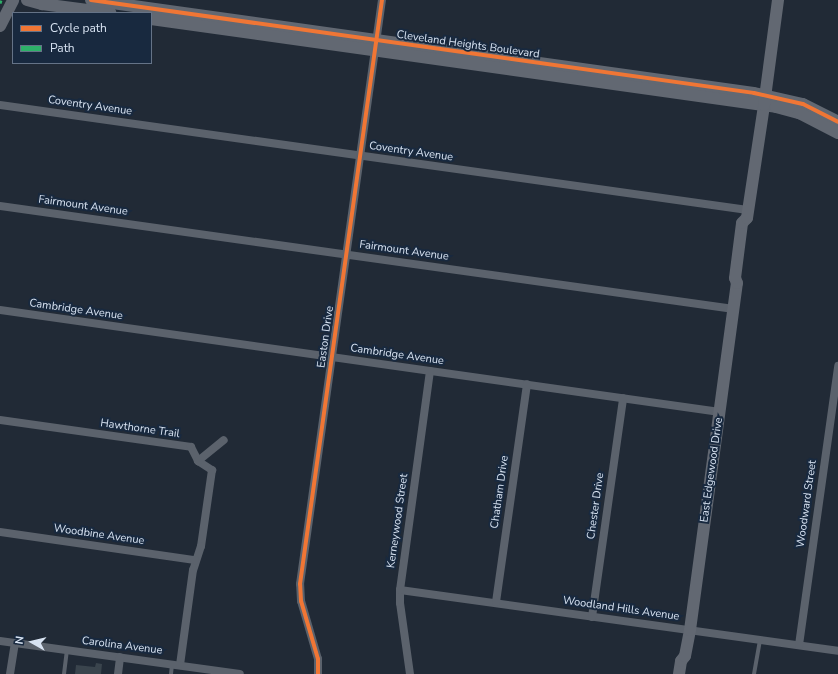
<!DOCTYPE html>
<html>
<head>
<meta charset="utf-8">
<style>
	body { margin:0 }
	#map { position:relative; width:838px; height:674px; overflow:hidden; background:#212a36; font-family:"Nunito Sans",sans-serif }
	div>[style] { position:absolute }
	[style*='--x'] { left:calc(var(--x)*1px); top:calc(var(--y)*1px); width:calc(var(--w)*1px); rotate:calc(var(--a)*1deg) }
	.building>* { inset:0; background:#3a444d }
	.lane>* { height:4px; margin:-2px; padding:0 2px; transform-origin:2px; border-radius:2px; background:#5b626c }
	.street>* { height:8px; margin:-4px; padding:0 4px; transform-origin:4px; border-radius:4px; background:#5b626c }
	.secondary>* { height:12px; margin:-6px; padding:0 6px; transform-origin:6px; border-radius:6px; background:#626872 }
	.quiet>* { height:3px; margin-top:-1.5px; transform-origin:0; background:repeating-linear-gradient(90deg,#2db169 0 6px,transparent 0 9px) }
	.cycleway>* { height:4px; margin:-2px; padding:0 2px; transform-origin:2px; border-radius:2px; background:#f07635 }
	span { translate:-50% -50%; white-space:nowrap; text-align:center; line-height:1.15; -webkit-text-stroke:4px #18293f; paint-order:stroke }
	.street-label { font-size:11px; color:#d8e3f2 }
	.legend { position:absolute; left:12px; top:12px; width:140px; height:52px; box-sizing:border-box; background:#18293f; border:1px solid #657387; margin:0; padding:5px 7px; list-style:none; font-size:12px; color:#d8e3f2 }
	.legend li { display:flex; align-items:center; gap:8px; height:20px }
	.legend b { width:20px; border:1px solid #657387 }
	.north { position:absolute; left:12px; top:622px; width:40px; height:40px; -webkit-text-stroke:3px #18293f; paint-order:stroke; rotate:278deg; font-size:11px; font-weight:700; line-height:16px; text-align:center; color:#d8e3f2 }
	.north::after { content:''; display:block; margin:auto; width:14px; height:18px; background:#d8e3f2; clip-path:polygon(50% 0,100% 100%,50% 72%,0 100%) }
</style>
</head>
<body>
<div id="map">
	<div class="building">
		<i style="clip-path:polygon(96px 663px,102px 664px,101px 674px,75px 674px,76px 665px,95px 667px)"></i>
	</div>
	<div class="lane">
		<i style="--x:64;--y:674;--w:24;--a:-83"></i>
		<i style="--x:171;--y:674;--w:10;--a:-84"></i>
		<i style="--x:754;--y:674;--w:35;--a:-80"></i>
	</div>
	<div class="street">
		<i style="--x:0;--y:105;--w:755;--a:7.99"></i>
		<i style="--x:0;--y:206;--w:741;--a:7.99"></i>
		<i style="--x:0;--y:310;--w:727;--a:8.06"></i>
		<i style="--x:0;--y:420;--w:193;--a:8"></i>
		<i style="--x:191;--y:447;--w:16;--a:63"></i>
		<i style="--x:198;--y:461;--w:17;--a:33"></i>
		<i style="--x:212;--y:470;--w:77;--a:98.2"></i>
		<i style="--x:201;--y:546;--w:25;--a:108"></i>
		<i style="--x:193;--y:570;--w:96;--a:97.8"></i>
		<i style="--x:198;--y:461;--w:33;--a:-39"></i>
		<i style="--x:0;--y:532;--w:197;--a:8.2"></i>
		<i style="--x:400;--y:590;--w:442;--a:7.9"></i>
		<i style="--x:496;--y:602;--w:220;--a:-81.9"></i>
		<i style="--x:592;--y:617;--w:221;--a:-81.9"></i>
		<i style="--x:0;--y:641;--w:242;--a:7.8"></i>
		<i style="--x:799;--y:645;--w:282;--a:-82"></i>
		<i style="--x:10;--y:674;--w:31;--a:-81"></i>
		<i style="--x:118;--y:674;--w:17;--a:-83"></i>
		<i style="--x:318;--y:674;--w:15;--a:-90"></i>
		<i style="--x:318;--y:659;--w:60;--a:-106.3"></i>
		<i style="--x:301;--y:601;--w:17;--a:-93"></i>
		<i style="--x:300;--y:584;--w:590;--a:-82.01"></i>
		<i style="--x:410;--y:674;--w:72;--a:-98"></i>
		<i style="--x:400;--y:603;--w:13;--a:-90"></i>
		<i style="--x:400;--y:590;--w:221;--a:-82.2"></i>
	</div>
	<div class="secondary">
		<i style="--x:27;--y:0;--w:16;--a:15"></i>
		<i style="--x:42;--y:4;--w:69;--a:7.5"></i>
		<i style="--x:91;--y:0;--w:669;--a:7.98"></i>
		<i style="--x:754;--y:93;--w:50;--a:12.7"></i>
		<i style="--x:803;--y:104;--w:39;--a:27"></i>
		<i style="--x:151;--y:19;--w:631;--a:8.01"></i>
		<i style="--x:776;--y:107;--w:24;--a:15"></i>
		<i style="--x:799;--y:113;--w:44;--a:27.1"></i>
		<i style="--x:0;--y:26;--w:29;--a:-63"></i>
		<i style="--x:679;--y:674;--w:13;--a:-81"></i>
		<i style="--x:681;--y:661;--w:6;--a:-51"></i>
		<i style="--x:685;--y:656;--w:26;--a:-79"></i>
		<i style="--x:690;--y:630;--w:350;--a:-82.3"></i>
		<i style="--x:737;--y:283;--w:5;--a:-112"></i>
		<i style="--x:735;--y:278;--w:55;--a:-82.7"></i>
		<i style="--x:742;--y:223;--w:7;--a:-45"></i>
		<i style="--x:747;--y:218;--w:114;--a:-81.4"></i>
		<i style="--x:764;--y:105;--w:106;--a:-82.4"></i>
	</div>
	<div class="quiet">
		<i style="--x:0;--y:3;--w:3;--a:-72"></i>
	</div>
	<div class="cycleway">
		<i style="--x:91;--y:0;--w:669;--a:7.98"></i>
		<i style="--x:754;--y:93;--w:50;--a:12.7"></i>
		<i style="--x:803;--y:104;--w:39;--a:27"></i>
		<i style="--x:318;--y:674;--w:15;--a:-90"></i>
		<i style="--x:318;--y:659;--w:60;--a:-106.3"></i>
		<i style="--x:301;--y:601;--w:17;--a:-93"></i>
		<i style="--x:300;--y:584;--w:590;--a:-82.01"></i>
	</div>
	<div class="street-label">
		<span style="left:468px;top:45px;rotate:8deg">Cleveland Heights Boulevard</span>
		<span style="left:90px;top:106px;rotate:8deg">Coventry Avenue</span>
		<span style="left:411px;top:152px;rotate:8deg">Coventry Avenue</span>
		<span style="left:83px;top:206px;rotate:8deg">Fairmount Avenue</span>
		<span style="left:404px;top:251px;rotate:8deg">Fairmount Avenue</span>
		<span style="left:76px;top:310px;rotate:8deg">Cambridge Avenue</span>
		<span style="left:326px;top:337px;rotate:-82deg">Easton Drive</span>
		<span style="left:397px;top:355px;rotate:8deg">Cambridge Avenue</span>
		<span style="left:140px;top:429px;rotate:8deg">Hawthorne Trail</span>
		<span style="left:712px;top:470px;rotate:-82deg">East Edgewood Drive</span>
		<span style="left:500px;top:492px;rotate:-82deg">Chatham Drive</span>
		<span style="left:807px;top:504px;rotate:-82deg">Woodward Street</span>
		<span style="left:596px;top:506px;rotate:-82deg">Chester Drive</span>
		<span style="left:398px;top:521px;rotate:-82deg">Kerneywood Street</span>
		<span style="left:99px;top:535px;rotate:8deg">Woodbine Avenue</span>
		<span style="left:621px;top:609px;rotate:8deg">Woodland Hills Avenue</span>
		<span style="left:122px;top:646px;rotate:7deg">Carolina Avenue</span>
	</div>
	<ul class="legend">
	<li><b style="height:5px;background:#f07635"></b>Cycle path</li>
	<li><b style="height:5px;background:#2db169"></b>Path</li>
	</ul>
	<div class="north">N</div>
</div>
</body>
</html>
